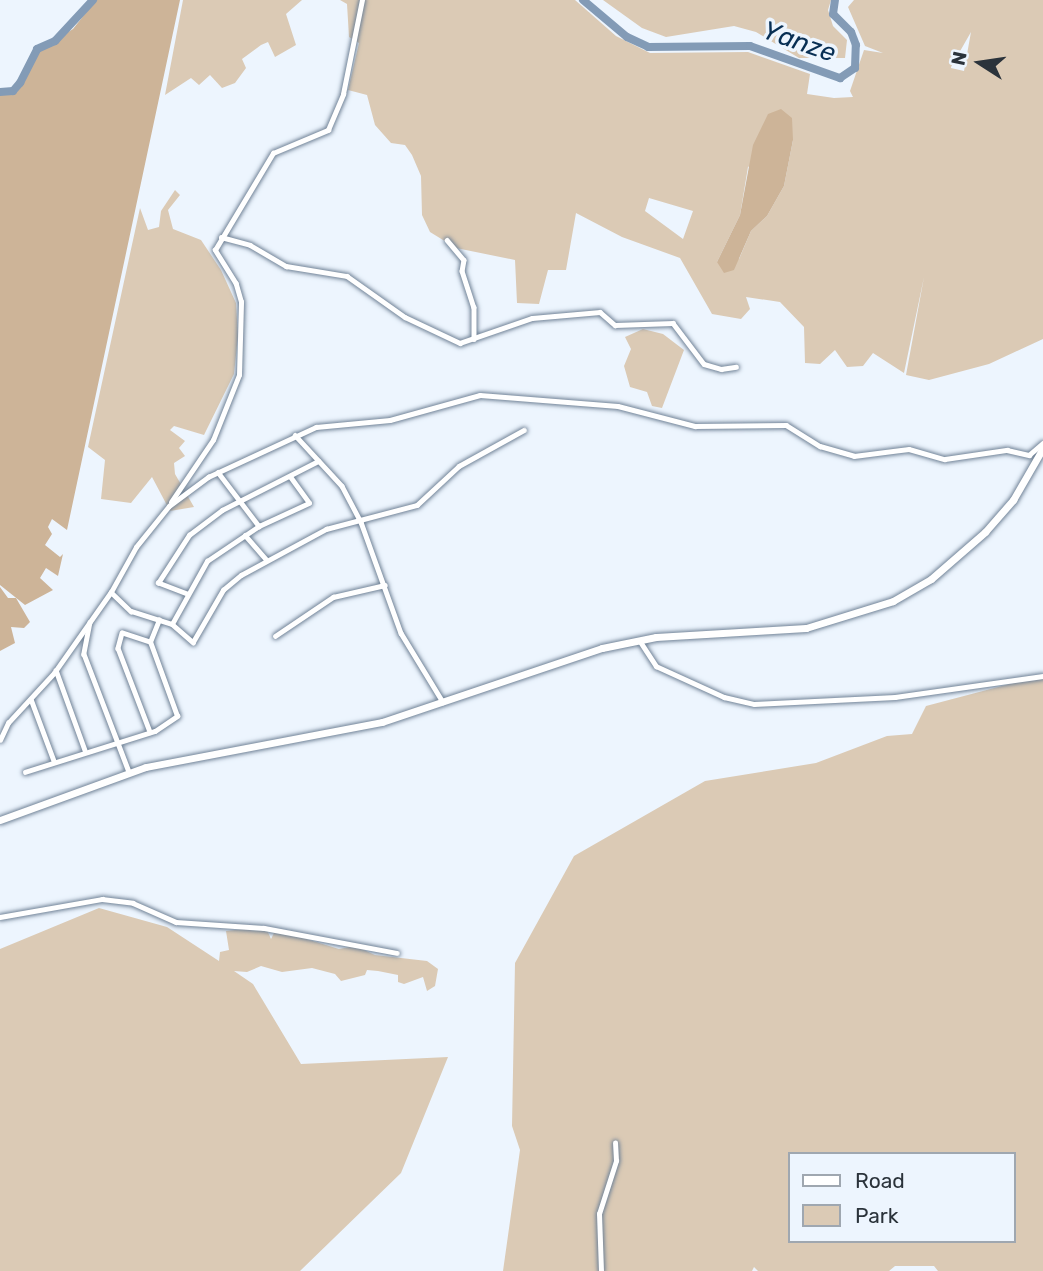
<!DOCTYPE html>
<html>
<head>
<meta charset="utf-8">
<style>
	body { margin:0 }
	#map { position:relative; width:1043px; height:1271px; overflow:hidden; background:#edf5fe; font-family:Rubik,sans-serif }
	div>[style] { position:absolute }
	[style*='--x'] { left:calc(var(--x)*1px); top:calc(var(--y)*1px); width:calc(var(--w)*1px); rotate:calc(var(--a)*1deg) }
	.green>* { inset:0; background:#dbcab5 }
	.forest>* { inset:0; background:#cdb498 }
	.river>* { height:8px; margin:-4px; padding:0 4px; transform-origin:4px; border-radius:4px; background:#839bb6 }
	.roads { filter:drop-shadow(0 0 2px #718397) drop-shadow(0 0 2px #718397) }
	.minor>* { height:4.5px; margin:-2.25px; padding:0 2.25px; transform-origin:2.25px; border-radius:2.25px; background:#fff }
	.trunk>* { height:7px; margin:-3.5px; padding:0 3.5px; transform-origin:3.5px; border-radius:3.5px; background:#fff }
	span { translate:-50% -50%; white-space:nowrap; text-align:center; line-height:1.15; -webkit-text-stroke:7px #edf5fe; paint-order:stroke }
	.water-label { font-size:26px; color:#072e53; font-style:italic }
	.legend { position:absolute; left:788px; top:1152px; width:228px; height:91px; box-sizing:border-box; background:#edf5fe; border:2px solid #9fa7b0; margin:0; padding:9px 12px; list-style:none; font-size:21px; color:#2b333b }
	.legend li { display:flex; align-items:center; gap:14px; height:35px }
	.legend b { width:35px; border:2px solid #9fa7b0 }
	.north { position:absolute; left:945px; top:28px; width:70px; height:70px; -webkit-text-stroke:5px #edf5fe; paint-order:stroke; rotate:282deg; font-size:19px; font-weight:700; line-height:28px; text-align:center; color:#2b333b }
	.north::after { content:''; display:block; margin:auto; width:24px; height:32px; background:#2b333b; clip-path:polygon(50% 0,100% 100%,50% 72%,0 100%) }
</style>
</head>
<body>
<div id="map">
	<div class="green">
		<i style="clip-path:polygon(183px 0,302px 0,286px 14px,296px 45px,275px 57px,268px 42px,261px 45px,242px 59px,246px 68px,235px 83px,222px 88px,210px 75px,199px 85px,191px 78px,165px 95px)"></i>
		<i style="clip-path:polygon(evenodd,340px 0,575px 0,616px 36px,650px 53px,748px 52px,810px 74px,807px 94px,834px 98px,853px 97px,850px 91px,864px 50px,883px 53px,865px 46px,848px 7px,854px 0,1043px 0,1043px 339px,989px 364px,929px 380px,906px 375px,924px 277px,904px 373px,873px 353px,863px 366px,847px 367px,835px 350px,820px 364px,805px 363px,804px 327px,780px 302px,746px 297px,750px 309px,741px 319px,712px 314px,680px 258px,622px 237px,576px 213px,566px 270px,548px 270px,539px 304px,517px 303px,515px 260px,456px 248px,430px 232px,422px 215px,421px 176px,412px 155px,405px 145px,391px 143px,375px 125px,367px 95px,348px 90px,359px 43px,349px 37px,347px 4px,340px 0,971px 32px,964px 71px,951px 68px,951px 67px,971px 32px,340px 0,793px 140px,784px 186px,767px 216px,751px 231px,739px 259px,717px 262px,740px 215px,748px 167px,793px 140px,340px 0,649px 198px,693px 211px,683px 239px,645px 211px,649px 198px)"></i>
		<i style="clip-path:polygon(603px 0,831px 0,828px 10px,833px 26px,847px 40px,845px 58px,799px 58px,756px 32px,734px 26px,666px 37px,642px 28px)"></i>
		<i style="clip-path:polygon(175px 190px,180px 195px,168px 210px,173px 229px,201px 240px,221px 270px,236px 303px,238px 336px,234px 374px,204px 435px,174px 426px,170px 430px,185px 441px,179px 448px,185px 456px,174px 463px,175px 474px,194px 507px,170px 511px,152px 477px,131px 503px,101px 499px,105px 460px,88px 447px,140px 208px,148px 230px,159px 227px,161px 211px)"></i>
		<i style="clip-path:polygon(643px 329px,663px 334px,684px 350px,662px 408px,652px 406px,647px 392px,630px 387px,624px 366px,631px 349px,625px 337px)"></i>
		<i style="clip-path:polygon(evenodd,1028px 679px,1043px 679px,1043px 1271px,938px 1271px,934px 1266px,895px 1266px,889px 1271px,758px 1271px,754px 1267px,752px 1271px,503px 1271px,520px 1150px,512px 1126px,515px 963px,574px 856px,705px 781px,816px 763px,887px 736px,912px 734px,926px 706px,1028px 679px,789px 1154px,1013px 1154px,1013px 1241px,789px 1241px,789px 1154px)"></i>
		<i style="clip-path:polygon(99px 908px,167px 927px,219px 961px,220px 952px,229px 950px,226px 931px,252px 928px,267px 930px,271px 939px,274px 933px,290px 934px,339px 949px,355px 946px,375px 955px,427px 961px,438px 969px,435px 986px,427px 991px,423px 977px,404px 984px,398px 982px,398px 975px,378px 971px,367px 970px,365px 975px,341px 981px,335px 974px,312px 968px,282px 972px,261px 966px,247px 972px,234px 971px,253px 984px,301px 1064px,448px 1057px,401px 1173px,300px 1271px,0 1271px,0 949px)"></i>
	</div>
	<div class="forest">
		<i style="clip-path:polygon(96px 0,180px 0,67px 530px,52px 519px,48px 527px,52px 534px,45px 545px,60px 557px,63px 554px,58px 576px,46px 568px,40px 578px,53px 590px,25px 605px,0 585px,0 95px,14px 94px,39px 50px,73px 29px)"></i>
		<i style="clip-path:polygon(781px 109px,792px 118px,793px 140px,784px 186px,767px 216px,751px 231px,734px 270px,724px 273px,717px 262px,740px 215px,753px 145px,768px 114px)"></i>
		<i style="clip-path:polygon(0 587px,8px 598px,16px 598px,30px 622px,24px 628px,11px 627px,15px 643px,0 651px)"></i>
	</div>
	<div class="river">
		<i style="--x:583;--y:0;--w:57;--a:40.1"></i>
		<i style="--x:627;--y:37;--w:23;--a:25"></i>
		<i style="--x:648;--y:47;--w:102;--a:-0.6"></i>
		<i style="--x:750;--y:46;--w:96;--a:19.6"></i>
		<i style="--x:840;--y:78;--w:18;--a:-34"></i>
		<i style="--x:855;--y:68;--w:23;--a:-88"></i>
		<i style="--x:856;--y:45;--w:14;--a:-111"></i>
		<i style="--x:851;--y:32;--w:25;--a:-135"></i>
		<i style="--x:833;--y:14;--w:14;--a:-82"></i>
		<i style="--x:0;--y:92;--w:13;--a:-4"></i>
		<i style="--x:13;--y:91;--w:11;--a:-49"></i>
		<i style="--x:20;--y:83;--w:38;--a:-63"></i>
		<i style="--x:37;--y:49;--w:20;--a:-24"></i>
		<i style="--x:55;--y:41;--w:56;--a:-47.2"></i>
	</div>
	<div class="roads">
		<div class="minor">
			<i style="--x:221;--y:237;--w:30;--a:15"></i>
			<i style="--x:250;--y:245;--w:42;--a:30.3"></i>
			<i style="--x:286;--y:266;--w:62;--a:9.3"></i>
			<i style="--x:347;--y:276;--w:71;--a:35.3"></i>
			<i style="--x:405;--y:317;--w:61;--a:25.3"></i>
			<i style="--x:460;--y:343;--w:76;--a:-19.1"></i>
			<i style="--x:532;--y:318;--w:68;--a:-5"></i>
			<i style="--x:600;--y:312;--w:20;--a:41"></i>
			<i style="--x:615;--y:325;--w:58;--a:-2"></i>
			<i style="--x:673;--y:323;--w:51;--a:52.9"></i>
			<i style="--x:704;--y:364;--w:18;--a:16"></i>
			<i style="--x:721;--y:369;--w:15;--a:-8"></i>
			<i style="--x:447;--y:240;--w:26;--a:50"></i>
			<i style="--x:464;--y:260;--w:11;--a:100"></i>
			<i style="--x:462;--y:271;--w:38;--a:72"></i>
			<i style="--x:474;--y:307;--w:32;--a:90"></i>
			<i style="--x:295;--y:435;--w:69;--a:47.3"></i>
			<i style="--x:342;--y:486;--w:41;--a:62.2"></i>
			<i style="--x:361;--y:522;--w:118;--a:70.2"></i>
			<i style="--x:401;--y:633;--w:81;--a:58.7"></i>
			<i style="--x:218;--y:472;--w:68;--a:52.8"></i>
			<i style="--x:171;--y:502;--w:75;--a:-55.9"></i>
			<i style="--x:213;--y:440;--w:70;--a:-68.2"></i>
			<i style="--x:239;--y:375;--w:73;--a:-88.4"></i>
			<i style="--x:241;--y:302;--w:19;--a:-106"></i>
			<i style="--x:236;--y:284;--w:40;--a:-122"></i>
			<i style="--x:215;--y:250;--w:113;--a:-59.1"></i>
			<i style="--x:273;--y:153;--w:60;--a:-22.7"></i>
			<i style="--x:328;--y:130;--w:39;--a:-67"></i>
			<i style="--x:343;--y:94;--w:96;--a:-78.6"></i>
			<i style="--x:245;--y:535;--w:33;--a:49"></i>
			<i style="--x:111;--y:592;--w:28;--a:44"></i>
			<i style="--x:131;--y:611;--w:43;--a:17.6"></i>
			<i style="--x:172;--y:624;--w:28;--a:41"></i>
			<i style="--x:193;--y:642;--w:60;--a:-60"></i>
			<i style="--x:223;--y:590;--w:23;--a:-40"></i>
			<i style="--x:241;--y:575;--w:97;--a:-28.4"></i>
			<i style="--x:326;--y:529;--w:94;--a:-14.8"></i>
			<i style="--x:417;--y:505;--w:57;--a:-42.9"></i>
			<i style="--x:459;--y:466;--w:74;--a:-29"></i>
			<i style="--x:187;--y:594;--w:31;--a:-159"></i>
			<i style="--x:158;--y:583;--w:57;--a:-57.1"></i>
			<i style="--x:189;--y:535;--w:41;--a:-37.1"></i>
			<i style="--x:222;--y:510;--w:108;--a:-27"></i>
			<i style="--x:90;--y:622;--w:33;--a:101"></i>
			<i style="--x:84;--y:654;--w:126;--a:69.1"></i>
			<i style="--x:172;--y:624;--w:72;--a:-60.9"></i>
			<i style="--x:207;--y:561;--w:63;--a:-33.9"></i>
			<i style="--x:259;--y:526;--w:55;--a:-24.7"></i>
			<i style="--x:309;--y:503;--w:32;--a:-126"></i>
			<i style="--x:275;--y:636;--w:70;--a:-33.9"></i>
			<i style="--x:333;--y:597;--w:53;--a:-13"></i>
			<i style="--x:640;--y:641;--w:30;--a:57"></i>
			<i style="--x:656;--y:666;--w:75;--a:24.5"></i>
			<i style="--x:724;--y:697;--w:31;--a:13"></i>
			<i style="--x:754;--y:704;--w:141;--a:-2.8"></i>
			<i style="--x:895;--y:697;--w:149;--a:-8.1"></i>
			<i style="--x:150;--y:642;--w:24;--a:-68"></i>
			<i style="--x:56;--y:670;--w:85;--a:70.1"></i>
			<i style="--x:31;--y:699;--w:66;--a:69.6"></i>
			<i style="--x:0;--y:740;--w:19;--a:-65"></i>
			<i style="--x:8;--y:723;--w:68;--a:-47.4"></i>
			<i style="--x:54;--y:673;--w:99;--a:-54.9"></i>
			<i style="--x:111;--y:592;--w:51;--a:-60.9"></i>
			<i style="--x:136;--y:547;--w:53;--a:-51.2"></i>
			<i style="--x:169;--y:506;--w:49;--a:-36.6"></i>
			<i style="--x:208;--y:477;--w:119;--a:-24.8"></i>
			<i style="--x:316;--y:427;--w:74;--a:-5.4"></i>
			<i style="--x:390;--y:420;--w:93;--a:-15.5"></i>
			<i style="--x:480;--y:395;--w:138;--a:4.6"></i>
			<i style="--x:618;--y:406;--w:80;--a:14.6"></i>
			<i style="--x:695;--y:426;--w:91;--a:-0.6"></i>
			<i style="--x:786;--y:425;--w:40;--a:32"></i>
			<i style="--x:820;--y:446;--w:35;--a:16"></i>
			<i style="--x:854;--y:456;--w:55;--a:-7.3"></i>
			<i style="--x:909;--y:449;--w:37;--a:16"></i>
			<i style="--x:945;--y:459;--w:63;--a:-8.3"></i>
			<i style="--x:1007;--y:450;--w:23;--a:13"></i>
			<i style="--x:1029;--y:455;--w:18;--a:-41"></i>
			<i style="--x:25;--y:772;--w:136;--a:-17.5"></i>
			<i style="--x:155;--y:731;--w:27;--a:-34"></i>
			<i style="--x:177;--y:716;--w:79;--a:-110"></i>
			<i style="--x:150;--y:642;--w:29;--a:-162"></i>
			<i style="--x:122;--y:633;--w:16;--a:105"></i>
			<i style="--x:118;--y:648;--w:90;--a:69.1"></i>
			<i style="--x:0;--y:917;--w:104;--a:-10"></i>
			<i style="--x:102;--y:899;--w:31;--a:7"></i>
			<i style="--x:133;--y:903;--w:47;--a:23.8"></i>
			<i style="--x:176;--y:922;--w:88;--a:3.9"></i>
			<i style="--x:264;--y:928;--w:135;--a:10.6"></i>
			<i style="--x:601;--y:1271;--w:57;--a:-92"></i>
			<i style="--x:599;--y:1214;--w:56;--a:-72.2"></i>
			<i style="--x:616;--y:1161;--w:18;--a:-93"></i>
		</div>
		<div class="trunk">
			<i style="--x:0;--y:820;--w:155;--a:-20"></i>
			<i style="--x:146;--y:767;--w:240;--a:-10.8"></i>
			<i style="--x:382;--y:722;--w:232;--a:-18.6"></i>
			<i style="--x:602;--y:648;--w:55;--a:-11.5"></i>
			<i style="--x:656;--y:637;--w:150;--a:-3.4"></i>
			<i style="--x:806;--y:628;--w:91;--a:-17.2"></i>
			<i style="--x:893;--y:601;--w:44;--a:-30.1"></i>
			<i style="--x:931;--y:579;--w:72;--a:-41"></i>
			<i style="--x:985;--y:532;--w:43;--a:-48.8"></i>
			<i style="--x:1013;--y:500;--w:60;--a:-60"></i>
		</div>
	</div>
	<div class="water-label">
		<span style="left:799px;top:42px;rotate:19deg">Yanze</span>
	</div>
	<ul class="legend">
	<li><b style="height:9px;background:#fff"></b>Road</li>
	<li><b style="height:19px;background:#dbcab5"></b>Park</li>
	</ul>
	<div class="north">N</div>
</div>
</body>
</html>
